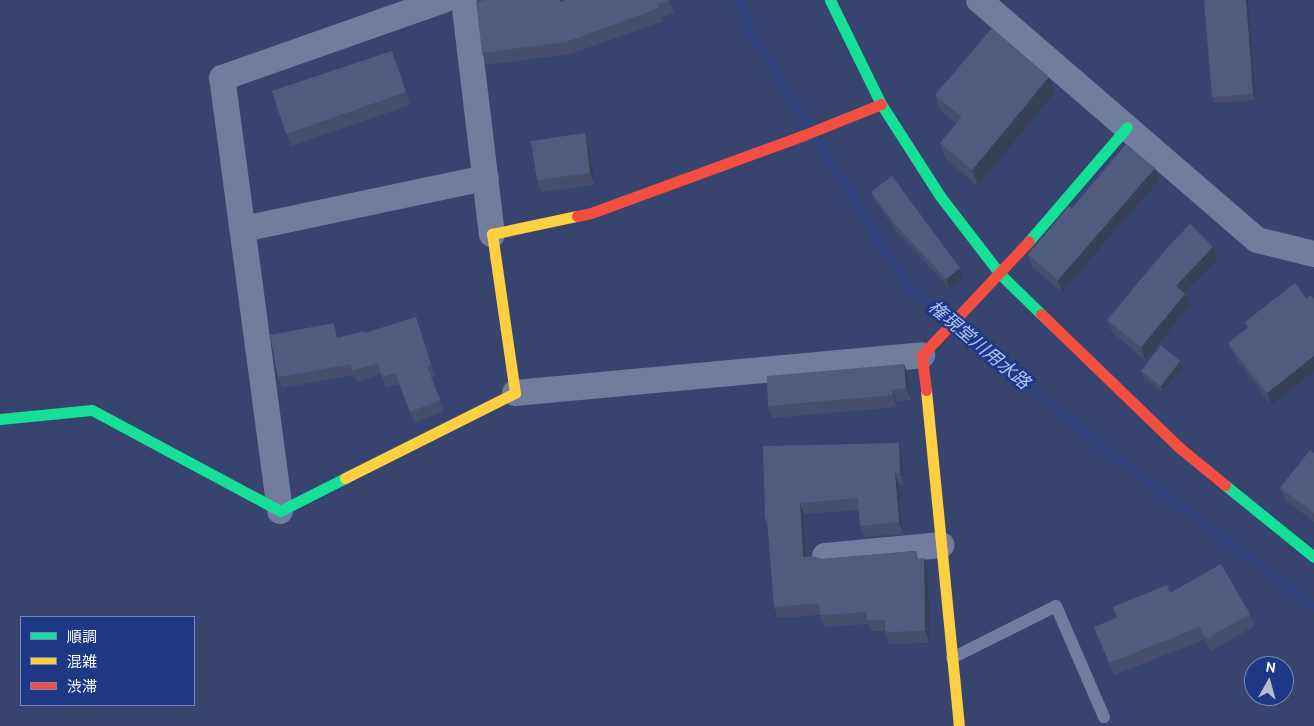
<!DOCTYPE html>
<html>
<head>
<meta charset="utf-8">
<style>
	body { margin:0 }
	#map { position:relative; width:1314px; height:726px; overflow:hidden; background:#36446e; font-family:Cabin,"Noto Sans JP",sans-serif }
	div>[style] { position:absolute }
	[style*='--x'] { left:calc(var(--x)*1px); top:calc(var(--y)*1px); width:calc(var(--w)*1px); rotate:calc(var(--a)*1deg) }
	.stream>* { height:10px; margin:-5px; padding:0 5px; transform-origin:5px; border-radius:5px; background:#31447d }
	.lane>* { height:12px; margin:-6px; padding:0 6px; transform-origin:6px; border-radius:6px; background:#727c9c }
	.street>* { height:26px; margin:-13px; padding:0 13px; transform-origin:13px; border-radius:13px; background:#727c9c }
	.fast>* { height:11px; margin:-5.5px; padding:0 5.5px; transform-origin:5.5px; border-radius:5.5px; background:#16e098 }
	.slow>* { height:11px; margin:-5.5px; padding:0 5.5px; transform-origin:5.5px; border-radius:5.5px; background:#ffcf43 }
	.jam>* { height:11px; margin:-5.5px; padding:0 5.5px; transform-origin:5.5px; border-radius:5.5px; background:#f24e42 }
	.wall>* { inset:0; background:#454f6c }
	.shaded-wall>* { inset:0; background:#384058 }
	.building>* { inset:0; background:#505c7d }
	span { translate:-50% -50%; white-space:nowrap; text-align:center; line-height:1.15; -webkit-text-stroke:5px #1e3886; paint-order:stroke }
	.water-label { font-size:18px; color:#b2c4f2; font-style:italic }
	.legend { position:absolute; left:20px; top:616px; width:175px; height:90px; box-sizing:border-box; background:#1e3886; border:1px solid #7888b6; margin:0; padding:6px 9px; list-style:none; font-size:15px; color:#fff }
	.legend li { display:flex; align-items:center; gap:10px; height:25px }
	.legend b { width:25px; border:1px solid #7888b6 }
	.north { position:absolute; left:1244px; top:656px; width:50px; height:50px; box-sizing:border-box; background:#1e3886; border:1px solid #7888b6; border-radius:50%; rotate:7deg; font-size:14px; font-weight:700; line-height:20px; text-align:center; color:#fff }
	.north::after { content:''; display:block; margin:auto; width:18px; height:22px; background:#b9becc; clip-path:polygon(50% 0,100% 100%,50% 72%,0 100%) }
</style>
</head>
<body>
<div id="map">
	<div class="stream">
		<i style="--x:739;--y:0;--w:35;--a:70"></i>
		<i style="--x:751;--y:33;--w:295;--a:58.3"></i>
		<i style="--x:906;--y:284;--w:254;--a:39.7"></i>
		<i style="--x:1101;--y:446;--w:266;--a:36.9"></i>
	</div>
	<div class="lane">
		<i style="--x:952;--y:658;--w:116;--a:-26.6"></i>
		<i style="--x:1056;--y:606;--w:121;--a:66.6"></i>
	</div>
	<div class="street">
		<i style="--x:464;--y:0;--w:236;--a:83.2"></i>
		<i style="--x:979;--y:0;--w:367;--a:40.8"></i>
		<i style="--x:1257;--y:240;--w:59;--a:13.8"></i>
		<i style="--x:243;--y:229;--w:248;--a:-11.9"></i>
		<i style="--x:515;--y:393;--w:409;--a:-5.3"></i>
		<i style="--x:280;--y:511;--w:437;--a:-97.6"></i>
		<i style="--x:222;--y:78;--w:235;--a:-19.4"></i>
		<i style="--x:825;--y:556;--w:117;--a:-5.4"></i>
	</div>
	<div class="fast">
		<i style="--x:830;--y:0;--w:116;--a:63.9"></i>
		<i style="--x:881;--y:104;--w:109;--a:57.3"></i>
		<i style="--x:940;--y:196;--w:98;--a:52.4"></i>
		<i style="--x:1000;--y:274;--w:57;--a:44.3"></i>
		<i style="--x:1029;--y:241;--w:150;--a:-49.3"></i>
		<i style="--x:0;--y:419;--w:92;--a:-5.6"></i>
		<i style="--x:92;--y:410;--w:213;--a:28.2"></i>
		<i style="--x:280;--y:511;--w:73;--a:-26.9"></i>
		<i style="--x:1225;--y:485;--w:114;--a:39"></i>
	</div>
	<div class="slow">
		<i style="--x:926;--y:390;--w:338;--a:84.4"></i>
		<i style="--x:345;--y:478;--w:190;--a:-26.6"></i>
		<i style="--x:515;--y:393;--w:161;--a:-98.2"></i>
		<i style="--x:492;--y:234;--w:87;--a:-12"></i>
	</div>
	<div class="jam">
		<i style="--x:577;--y:216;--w:14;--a:-12"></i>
		<i style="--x:591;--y:213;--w:227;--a:-20.1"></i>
		<i style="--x:804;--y:135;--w:83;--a:-21.9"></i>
		<i style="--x:1041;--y:314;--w:194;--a:44"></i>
		<i style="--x:1181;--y:449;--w:57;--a:39.3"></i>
		<i style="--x:926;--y:390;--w:35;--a:-97"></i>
		<i style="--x:922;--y:355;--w:156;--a:-46.8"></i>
	</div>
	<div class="wall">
		<i style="clip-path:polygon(669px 0,674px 13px,662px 17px,663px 21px,571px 54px,487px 65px,482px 53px,563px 1px)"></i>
		<i style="clip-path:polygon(1248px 0,1256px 100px,1214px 103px,1212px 97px)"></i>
		<i style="clip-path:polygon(397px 63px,410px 105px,291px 146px,272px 91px)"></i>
		<i style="clip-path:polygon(1055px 92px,978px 186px,946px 159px,940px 143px,956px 124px,941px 111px,935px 95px)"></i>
		<i style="clip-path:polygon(585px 133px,589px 146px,595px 185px,541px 192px,537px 180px)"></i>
		<i style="clip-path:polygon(1155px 168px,1159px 180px,1062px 292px,1032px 267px,1028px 254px,1072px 208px)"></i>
		<i style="clip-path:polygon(871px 192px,960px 268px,964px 277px,950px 289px,897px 232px,875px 201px)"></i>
		<i style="clip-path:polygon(1213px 247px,1218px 259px,1185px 294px,1190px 306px,1145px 360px,1112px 332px,1107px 320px)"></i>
		<i style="clip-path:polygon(1295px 283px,1271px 405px,1233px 354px,1228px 343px,1247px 329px,1245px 322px)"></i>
		<i style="clip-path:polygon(416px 317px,435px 376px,431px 377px,444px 411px,414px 423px,399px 384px,386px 388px,381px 374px,357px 382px,354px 375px,282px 388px,278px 377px,334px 323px,339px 338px,365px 333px)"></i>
		<i style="clip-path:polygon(1180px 361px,1183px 367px,1163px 392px,1143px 377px,1141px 371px)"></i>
		<i style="clip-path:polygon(904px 364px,908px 376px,911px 400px,897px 402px,897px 407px,773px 418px,768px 406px)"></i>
		<i style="clip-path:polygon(1314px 453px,1314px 522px,1285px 500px,1280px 488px)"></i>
		<i style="clip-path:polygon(903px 454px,904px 485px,899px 485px,903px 534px,864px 537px,860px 526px,859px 510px,804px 514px,807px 557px,822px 559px,916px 551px,918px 559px,924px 558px,928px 570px,930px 643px,889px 644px,885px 631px,871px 631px,869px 624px,824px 627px,820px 615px,778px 618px,774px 607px,768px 528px,765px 519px)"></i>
		<i style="clip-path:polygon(1170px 593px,1250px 614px,1255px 626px,1210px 651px,1204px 640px,1114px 675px,1094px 627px,1117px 618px)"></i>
	</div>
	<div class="shaded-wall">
		<i style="clip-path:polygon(1246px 0,1248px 0,1256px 100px,1253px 94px)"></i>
		<i style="clip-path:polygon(1049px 77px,1055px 92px,978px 186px,972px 170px)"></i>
		<i style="clip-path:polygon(585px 133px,589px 146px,595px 185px,590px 173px)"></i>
		<i style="clip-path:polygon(1155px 168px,1159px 180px,1062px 292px,1058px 280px)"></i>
		<i style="clip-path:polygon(1213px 247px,1218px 259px,1180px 298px,1176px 286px)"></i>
		<i style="clip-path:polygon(960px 268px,964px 277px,950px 289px,946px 279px)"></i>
		<i style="clip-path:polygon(1185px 294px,1190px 306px,1145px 360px,1141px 347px)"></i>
		<i style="clip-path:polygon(334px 323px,338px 334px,341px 350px,337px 338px)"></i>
		<i style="clip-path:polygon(1314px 356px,1314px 371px,1271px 405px,1267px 393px)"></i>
		<i style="clip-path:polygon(1180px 361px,1183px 367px,1163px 392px,1161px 386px)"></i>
		<i style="clip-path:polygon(904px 364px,908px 376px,911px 400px,906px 388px)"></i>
		<i style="clip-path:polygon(892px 390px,897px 402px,897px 407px,893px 395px)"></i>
		<i style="clip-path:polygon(899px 443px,903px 454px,904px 485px,900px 473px)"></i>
		<i style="clip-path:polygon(895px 473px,899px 485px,903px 534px,899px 522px)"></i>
		<i style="clip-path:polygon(800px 503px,804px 514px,808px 569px,803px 557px)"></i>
		<i style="clip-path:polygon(924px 558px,928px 570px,930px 643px,925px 631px)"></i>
	</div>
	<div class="building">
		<i style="clip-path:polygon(486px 0,560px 0,560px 2px,565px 0,669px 0,657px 4px,659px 8px,566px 42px,482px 53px,476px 1px)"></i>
		<i style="clip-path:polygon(1204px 0,1246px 0,1253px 94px,1212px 97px)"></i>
		<i style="clip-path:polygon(992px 28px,1049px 77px,972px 170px,940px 143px,962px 117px,935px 95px)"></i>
		<i style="clip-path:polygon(392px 51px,406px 92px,286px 134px,272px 91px)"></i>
		<i style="clip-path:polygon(585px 133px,590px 173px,537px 180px,531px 141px)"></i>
		<i style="clip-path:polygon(1126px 144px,1155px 168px,1058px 280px,1028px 254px,1069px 206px,1072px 208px)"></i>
		<i style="clip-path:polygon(892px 176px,960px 268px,946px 279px,894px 223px,871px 192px)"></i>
		<i style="clip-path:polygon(1190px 224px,1213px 247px,1176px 286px,1185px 294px,1141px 347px,1107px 320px,1166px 249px)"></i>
		<i style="clip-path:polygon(1295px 283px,1306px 298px,1311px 295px,1314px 299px,1314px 356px,1267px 393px,1228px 343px,1249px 327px,1245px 322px)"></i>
		<i style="clip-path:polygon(416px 317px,431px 365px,427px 366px,440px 400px,410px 412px,395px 373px,382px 377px,378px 363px,352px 371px,351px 364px,278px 377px,270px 335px,334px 323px,337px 338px,364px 331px,365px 333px)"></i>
		<i style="clip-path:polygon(1161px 345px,1180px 361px,1161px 386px,1141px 371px)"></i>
		<i style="clip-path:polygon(904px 364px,906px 388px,892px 390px,893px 395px,768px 406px,767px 376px)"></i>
		<i style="clip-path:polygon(899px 443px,900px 473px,895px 473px,899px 522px,860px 526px,858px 498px,800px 503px,803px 557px,812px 556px,822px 559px,916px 551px,916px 559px,924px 558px,925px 631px,885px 632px,885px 620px,867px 620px,867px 612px,820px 615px,819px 603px,774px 607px,767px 519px,765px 519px,763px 446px)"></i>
		<i style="clip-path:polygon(1310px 450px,1314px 453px,1314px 513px,1280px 488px)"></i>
		<i style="clip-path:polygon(1221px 564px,1250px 614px,1206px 639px,1200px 627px,1109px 663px,1094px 627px,1117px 618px,1113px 607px,1167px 585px,1170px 593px)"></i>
	</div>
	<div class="water-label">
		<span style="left:979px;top:345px;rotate:40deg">権現堂川用水路</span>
	</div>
	<ul class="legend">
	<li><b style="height:6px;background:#16e098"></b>順調</li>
	<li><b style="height:6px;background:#ffcf43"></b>混雑</li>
	<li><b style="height:6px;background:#f24e42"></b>渋滞</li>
	</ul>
	<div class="north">N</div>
</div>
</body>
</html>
